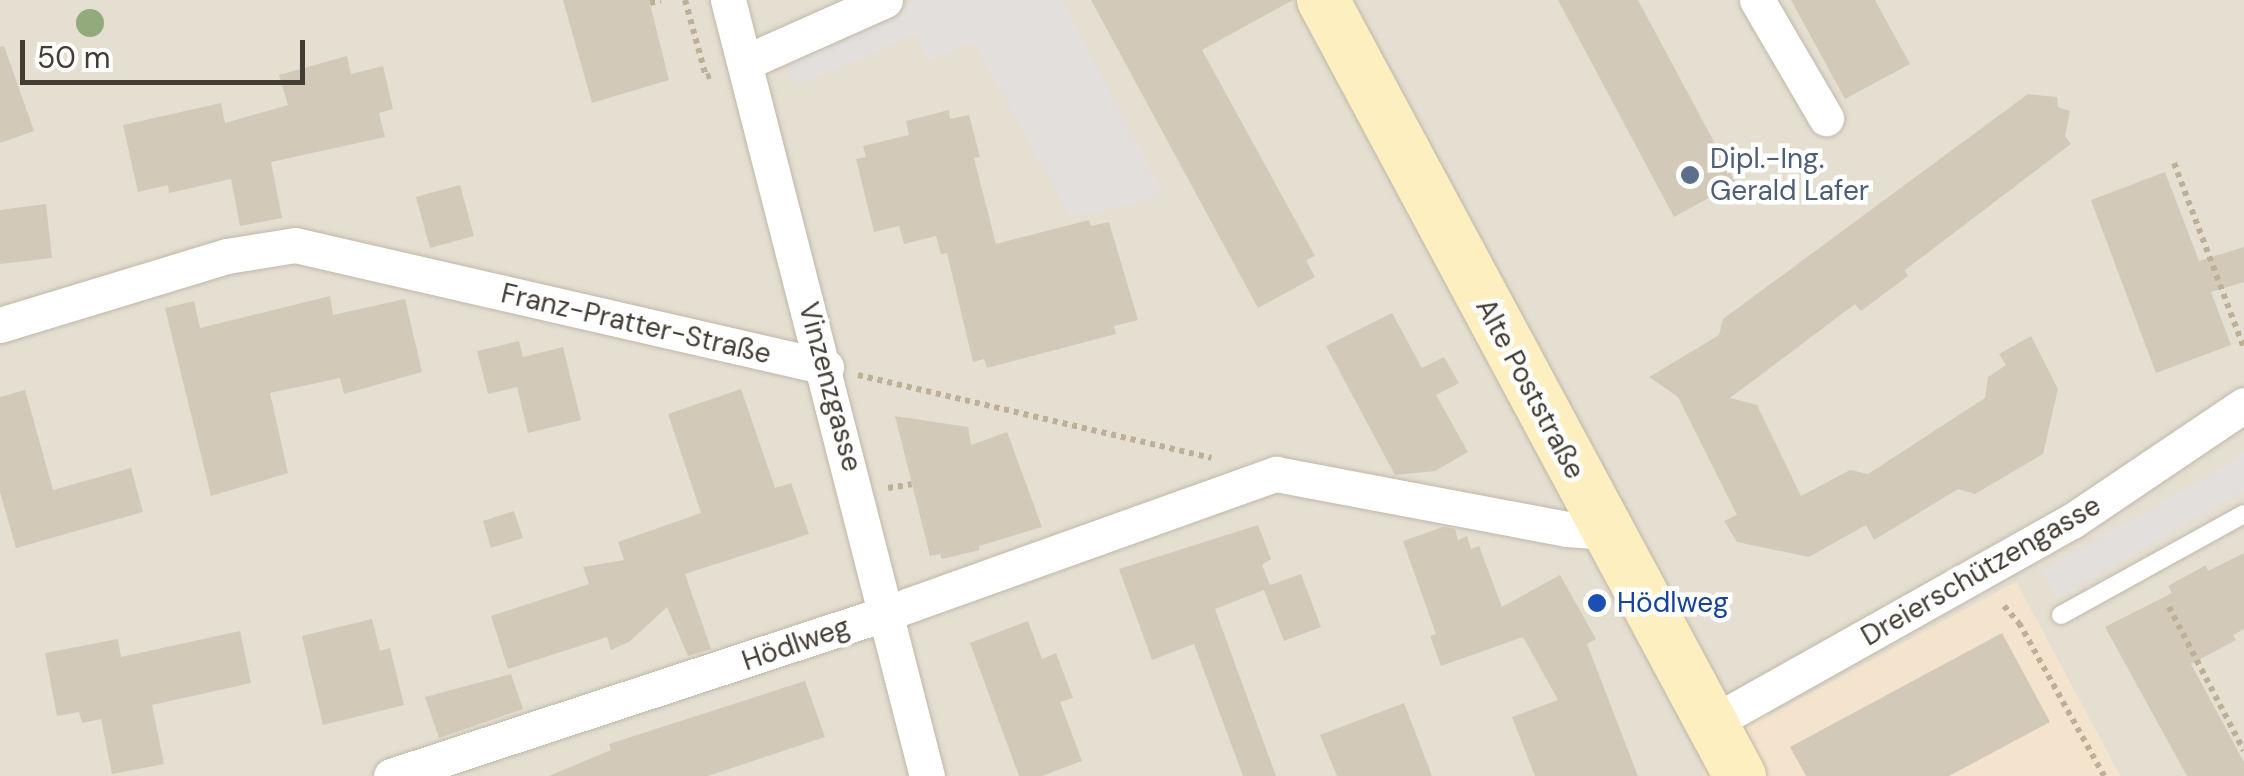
<!DOCTYPE html>
<html>
<head>
<meta charset="utf-8">
<style>
	body { margin:0 }
	#map { position:relative; width:2244px; height:776px; overflow:hidden; background:#f1ede3; font-family:"DM Sans",sans-serif }
	div>[style] { position:absolute }
	[style*='--x'] { left:calc(var(--x)*1px); top:calc(var(--y)*1px); width:calc(var(--w)*1px); rotate:calc(var(--a)*1deg) }
	.residential>* { inset:0; background:#e5dfd1 }
	.commercial>* { inset:0; background:#f4e4ce }
	.parking>* { inset:0; background:#e2dfdc }
	.building>* { inset:0; background:#d3c9b9 }
	.path>* { height:6px; margin-top:-3px; transform-origin:0; background:repeating-linear-gradient(90deg,#beb097 0 5px,transparent 0 10px) }
	.roads { filter:drop-shadow(0 0 2px #bfb8a9) drop-shadow(0 0 2px #bfb8a9) }
	.service>* { height:18px; margin:-9px; padding:0 9px; transform-origin:9px; border-radius:9px; background:#fff }
	.minor>* { height:35px; margin:-17.5px; padding:0 17.5px; transform-origin:17.5px; border-radius:17.5px; background:#fff }
	.secondary>* { height:52px; margin:-26px; padding:0 26px; transform-origin:26px; border-radius:26px; background:#feefc1 }
	.trees>* { width:28px; height:28px; margin:-14px; border-radius:50%; background:#92aa7c }
	.dots>* { width:28px; height:28px; translate:-50% -50%; box-sizing:border-box; border:5px solid #fff; border-radius:50% }
	span { translate:-50% -50%; white-space:nowrap; text-align:center; line-height:1.15; -webkit-text-stroke:9px #fff; paint-order:stroke }
	.service-label { font-size:28px; color:#4e5e75 }
	.left { translate:0 -50%; text-align:left }
	.street-label { font-size:28px; color:#433d33 }
	.transit-label { font-size:28px; color:#164399 }
	.scale { position:absolute; left:20px; top:40px; width:285px; height:45px; box-sizing:border-box; border:5px solid #433d33; border-top:0; padding-left:12px; font-size:30px; line-height:35px; white-space:nowrap; color:#433d33; -webkit-text-stroke:8px #fff; paint-order:stroke }
</style>
</head>
<body>
<div id="map">
	<div class="residential">
		<i style="clip-path:polygon(0 0,2244px 0,2244px 776px,2120px 776px,2016px 582px,1769px 716px,1710px 723px,1703px 776px,0 776px)"></i>
	</div>
	<div class="commercial">
		<i style="clip-path:polygon(2016px 582px,2120px 776px,1703px 776px,1710px 724px,1755px 699px,1769px 716px)"></i>
	</div>
	<div class="parking">
		<i style="clip-path:polygon(917px 0,1063px 0,1164px 197px,1070px 217px,974px 42px,928px 61px,916px 34px,796px 86px,782px 59px)"></i>
		<i style="clip-path:polygon(2244px 449px,2244px 490px,2057px 599px,2042px 571px,2237px 459px)"></i>
	</div>
	<div class="building">
		<i style="clip-path:polygon(563px 0,649px 0,669px 80px,592px 103px)"></i>
		<i style="clip-path:polygon(1091px 0,1293px 0,1202px 50px,1315px 256px,1306px 260px,1315px 277px,1258px 308px)"></i>
		<i style="clip-path:polygon(1558px 0,1638px 0,1736px 183px,1674px 217px)"></i>
		<i style="clip-path:polygon(1791px 0,1875px 0,1910px 64px,1845px 99px)"></i>
		<i style="clip-path:polygon(4px 46px,34px 131px,0 143px,0 47px)"></i>
		<i style="clip-path:polygon(347px 56px,351px 74px,383px 66px,393px 109px,379px 113px,385px 137px,271px 162px,282px 218px,240px 226px,231px 179px,169px 193px,168px 185px,138px 192px,123px 125px,221px 103px,225px 123px,288px 105px,279px 75px)"></i>
		<i style="clip-path:polygon(2028px 94px,2057px 97px,2058px 107px,2070px 111px,2065px 136px,2071px 144px,1905px 270px,1908px 276px,1861px 311px,1855px 304px,1730px 398px,1757px 405px,1801px 496px,1850px 470px,1868px 474px,1985px 398px,1988px 377px,2006px 365px,1999px 354px,2031px 336px,2058px 389px,2043px 454px,1975px 494px,1958px 489px,1874px 540px,1866px 525px,1809px 557px,1737px 542px,1724px 521px,1737px 515px,1678px 397px,1649px 377px,1719px 335px,1723px 319px)"></i>
		<i style="clip-path:polygon(949px 110px,950px 119px,969px 115px,980px 157px,974px 158px,996px 244px,1089px 220px,1091px 226px,1109px 222px,1138px 320px,1114px 326px,1116px 334px,987px 368px,984px 359px,973px 362px,947px 253px,941px 254px,936px 236px,904px 244px,899px 226px,874px 232px,856px 159px,866px 157px,863px 146px,909px 135px,906px 121px)"></i>
		<i style="clip-path:polygon(2165px 172px,2199px 261px,2244px 247px,2244px 282px,2211px 292px,2231px 345px,2156px 373px,2091px 200px)"></i>
		<i style="clip-path:polygon(460px 185px,474px 236px,430px 248px,416px 197px)"></i>
		<i style="clip-path:polygon(46px 204px,52px 258px,0 264px,0 210px)"></i>
		<i style="clip-path:polygon(330px 296px,333px 315px,405px 299px,422px 372px,344px 394px,340px 378px,270px 393px,288px 473px,211px 496px,165px 308px,194px 301px,200px 328px)"></i>
		<i style="clip-path:polygon(1392px 313px,1422px 368px,1444px 357px,1459px 383px,1436px 395px,1468px 452px,1435px 471px,1395px 475px,1326px 346px)"></i>
		<i style="clip-path:polygon(519px 341px,523px 357px,563px 347px,581px 420px,528px 433px,517px 387px,488px 394px,477px 351px)"></i>
		<i style="clip-path:polygon(741px 389px,775px 488px,791px 483px,809px 534px,685px 574px,711px 649px,688px 656px,667px 607px,629px 642px,611px 650px,607px 637px,508px 669px,491px 616px,589px 584px,583px 567px,624px 560px,618px 542px,701px 513px,668px 414px)"></i>
		<i style="clip-path:polygon(25px 390px,53px 490px,131px 468px,143px 512px,16px 548px,0 492px,0 397px)"></i>
		<i style="clip-path:polygon(895px 416px,968px 427px,971px 445px,1007px 432px,1042px 527px,979px 546px,980px 550px,942px 559px,940px 554px,930px 556px)"></i>
		<i style="clip-path:polygon(514px 511px,523px 538px,491px 548px,483px 521px)"></i>
		<i style="clip-path:polygon(1258px 525px,1271px 559px,1262px 565px,1270px 585px,1301px 574px,1321px 627px,1284px 641px,1264px 590px,1215px 609px,1276px 776px,1243px 776px,1194px 644px,1152px 660px,1119px 569px)"></i>
		<i style="clip-path:polygon(1443px 527px,1455px 529px,1458px 540px,1467px 536px,1471px 549px,1479px 546px,1502px 607px,1560px 575px,1596px 639px,1587px 644px,1638px 776px,1535px 776px,1512px 717px,1558px 700px,1523px 637px,1441px 666px,1430px 636px,1436px 634px,1403px 541px)"></i>
		<i style="clip-path:polygon(2244px 553px,2244px 629px,2233px 635px,2236px 640px,2191px 664px,2244px 762px,2244px 776px,2187px 776px,2105px 627px,2172px 593px,2168px 586px,2206px 565px,2208px 571px)"></i>
		<i style="clip-path:polygon(372px 619px,380px 651px,390px 648px,404px 705px,323px 725px,302px 636px)"></i>
		<i style="clip-path:polygon(1028px 621px,1042px 659px,1056px 653px,1073px 698px,1060px 702px,1082px 761px,1042px 776px,1019px 776px,970px 643px)"></i>
		<i style="clip-path:polygon(240px 631px,251px 683px,152px 705px,164px 764px,112px 774px,101px 719px,82px 723px,79px 712px,57px 716px,45px 653px,118px 639px,121px 657px)"></i>
		<i style="clip-path:polygon(2002px 633px,2050px 722px,1949px 776px,1806px 776px,1790px 747px)"></i>
		<i style="clip-path:polygon(511px 674px,523px 709px,439px 738px,425px 697px)"></i>
		<i style="clip-path:polygon(805px 681px,825px 737px,708px 776px,549px 776px,611px 750px,609px 744px)"></i>
		<i style="clip-path:polygon(1404px 703px,1432px 776px,1337px 776px,1320px 735px)"></i>
	</div>
	<div class="path">
		<i style="--x:685;--y:0;--w:80;--a:74.7"></i>
		<i style="--x:706;--y:77;--w:6;--a:-18"></i>
		<i style="--x:650;--y:3;--w:11;--a:-15"></i>
		<i style="--x:2174;--y:163;--w:198;--a:69.3"></i>
		<i style="--x:858;--y:375;--w:363;--a:13.2"></i>
		<i style="--x:888;--y:488;--w:24;--a:-9"></i>
		<i style="--x:2004;--y:606;--w:23;--a:49"></i>
		<i style="--x:2019;--y:623;--w:175;--a:60.9"></i>
		<i style="--x:2169;--y:607;--w:162;--a:62.5"></i>
	</div>
	<div class="roads">
		<div class="service">
			<i style="--x:2061;--y:615;--w:209;--a:-28.9"></i>
		</div>
		<div class="minor">
			<i style="--x:728;--y:0;--w:801;--a:75.62"></i>
			<i style="--x:1757;--y:0;--w:137;--a:59.7"></i>
			<i style="--x:746;--y:62;--w:152;--a:-24"></i>
			<i style="--x:0;--y:325;--w:237;--a:-16.9"></i>
			<i style="--x:227;--y:256;--w:69;--a:-9.2"></i>
			<i style="--x:295;--y:245;--w:545;--a:12.94"></i>
			<i style="--x:1710;--y:724;--w:415;--a:-29.3"></i>
			<i style="--x:2072;--y:521;--w:207;--a:-34"></i>
			<i style="--x:391;--y:776;--w:522;--a:-18.19"></i>
			<i style="--x:887;--y:613;--w:413;--a:-19.7"></i>
			<i style="--x:1276;--y:474;--w:296;--a:10.7"></i>
			<i style="--x:1567;--y:529;--w:40;--a:4.3"></i>
		</div>
		<div class="secondary">
			<i style="--x:1323;--y:0;--w:881;--a:61.75"></i>
		</div>
	</div>
	<div class="trees">
		<i style="left:90px;top:23px"></i>
	</div>
	<div class="dots">
		<i style="left:1690px;top:175px;background:#5c6f8a"></i>
		<i style="left:1597px;top:603px;background:#1a4fb4"></i>
	</div>
	<div class="service-label">
		<span class="left" style="left:1710px;top:175px">Dipl.-Ing.<br>Gerald Lafer</span>
	</div>
	<div class="street-label">
		<span style="left:636px;top:324px;rotate:13deg">Franz-Pratter-Straße</span>
		<span style="left:830px;top:387px;rotate:75deg">Vinzenzgasse</span>
		<span style="left:1530px;top:389px;rotate:62deg">Alte Poststraße</span>
		<span style="left:1981px;top:571px;rotate:-30deg">Dreierschützengasse</span>
		<span style="left:796px;top:644px;rotate:-19deg">Hödlweg</span>
	</div>
	<div class="transit-label">
		<span class="left" style="left:1617px;top:603px">Hödlweg</span>
	</div>
	<div class="scale">50 m</div>
</div>
</body>
</html>
